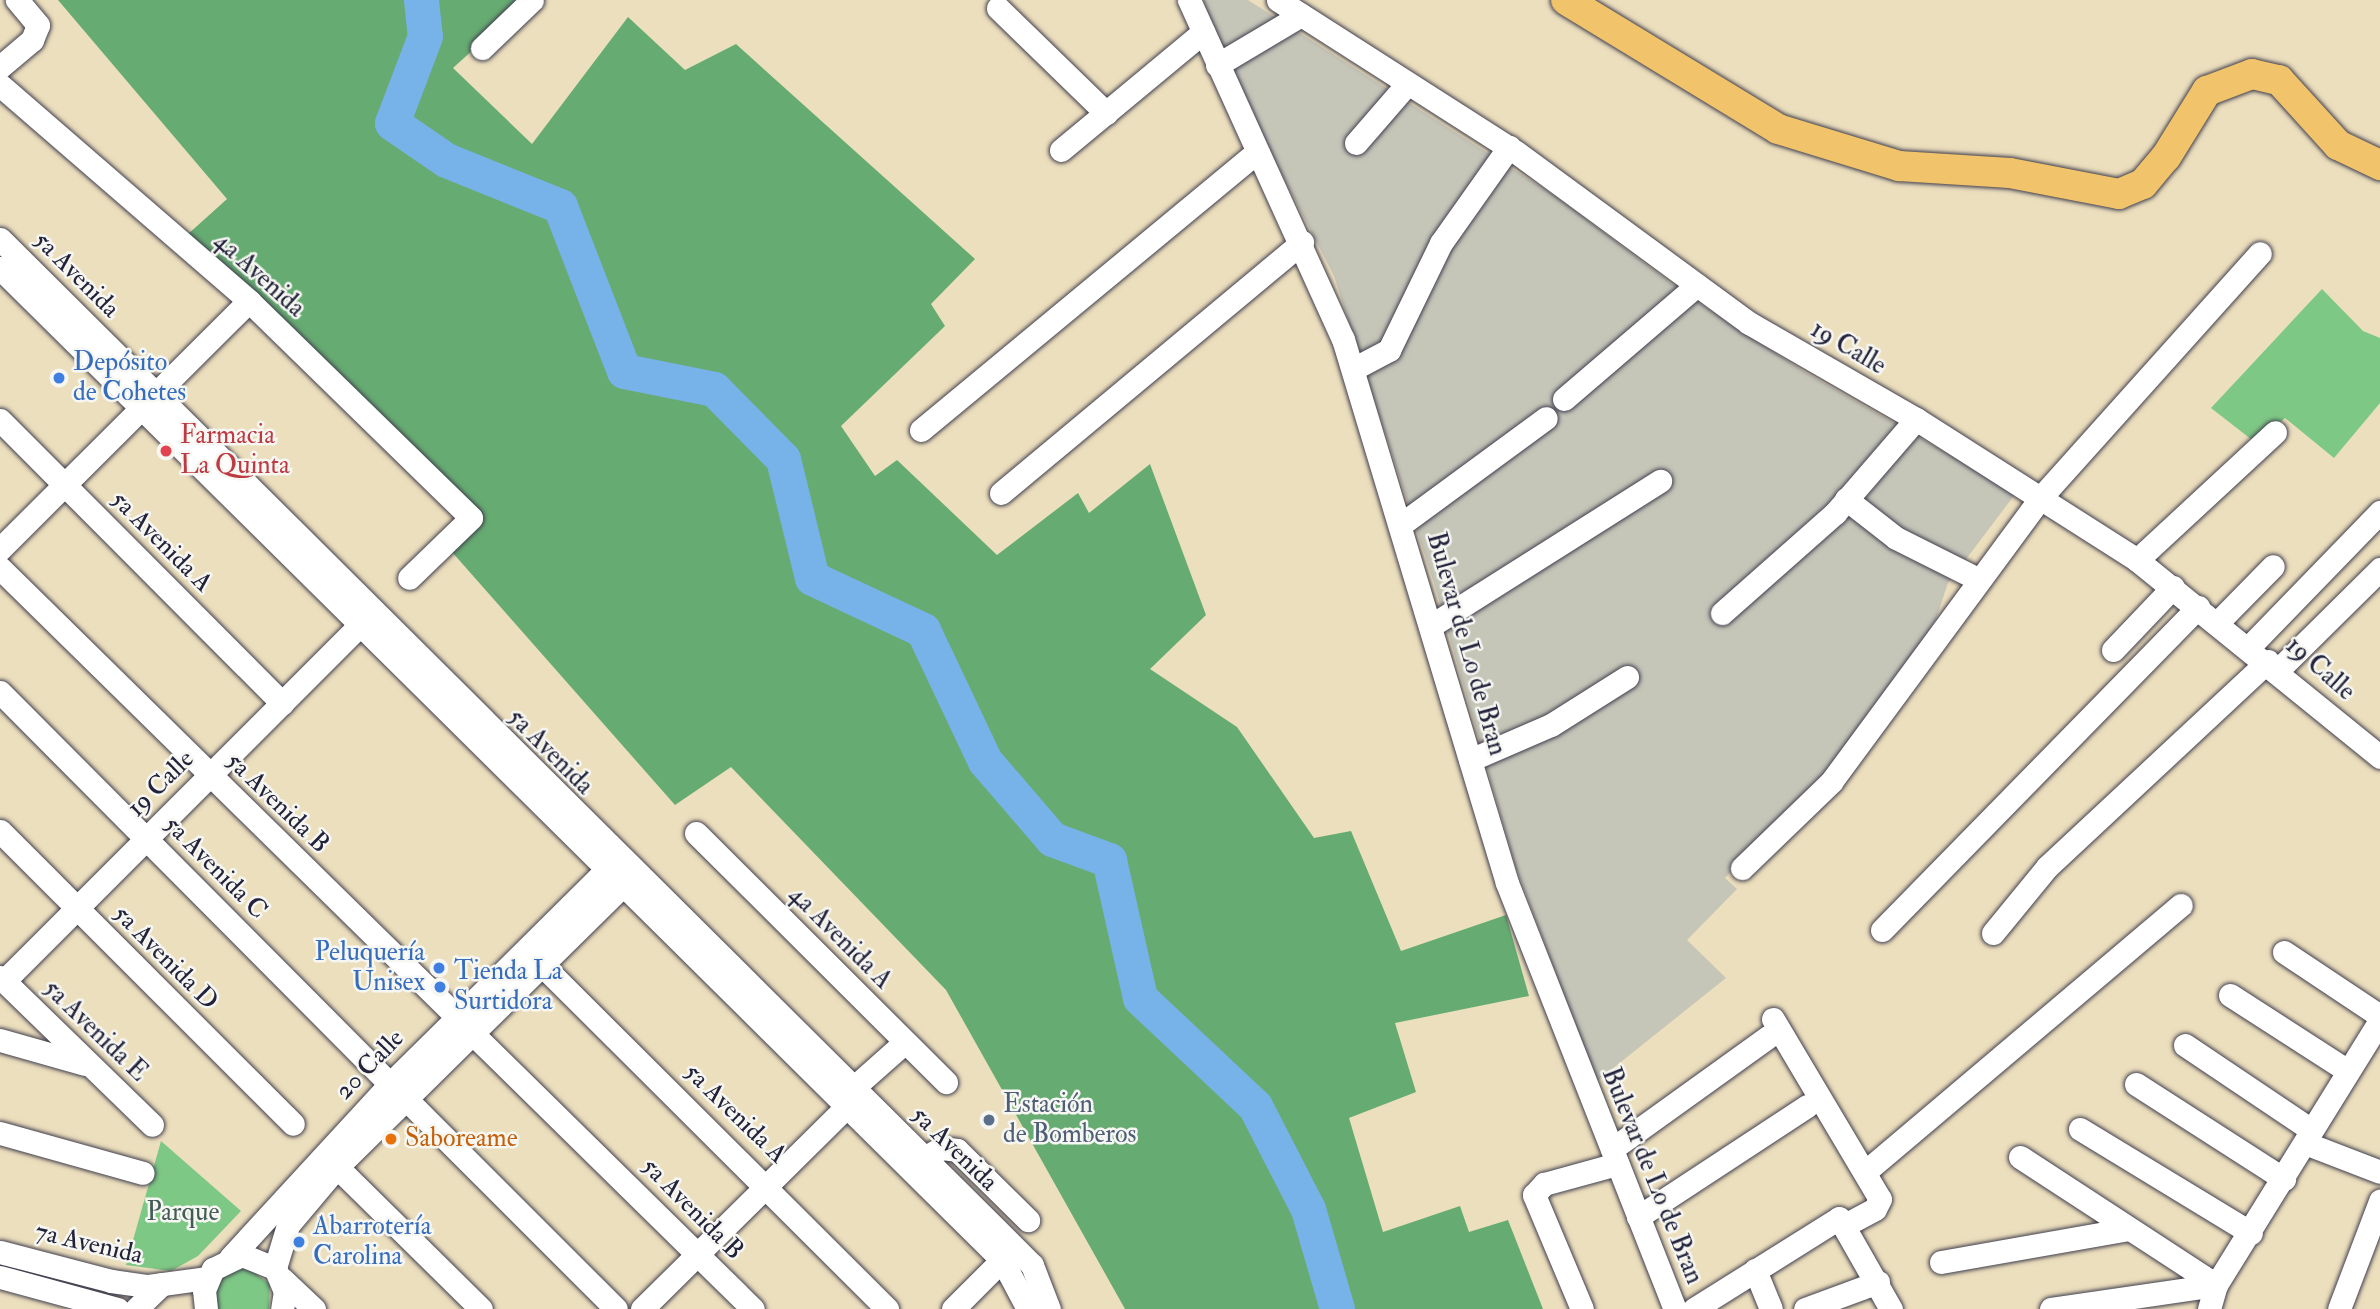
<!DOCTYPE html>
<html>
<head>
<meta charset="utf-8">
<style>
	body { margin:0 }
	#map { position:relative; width:2380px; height:1309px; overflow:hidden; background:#ecdfbd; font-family:"IM FELL Double Pica",serif }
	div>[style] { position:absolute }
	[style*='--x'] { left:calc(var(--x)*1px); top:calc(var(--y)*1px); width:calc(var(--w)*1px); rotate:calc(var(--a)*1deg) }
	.industrial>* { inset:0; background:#c5c5b8 }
	.green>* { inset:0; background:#7ec885 }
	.forest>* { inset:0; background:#66ac72 }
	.river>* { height:35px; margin:-17.5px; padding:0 17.5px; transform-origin:17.5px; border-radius:17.5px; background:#77b2e8 }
	.roads { filter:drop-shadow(0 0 2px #403e4e) drop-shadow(0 0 2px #403e4e) }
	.minor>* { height:23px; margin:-11.5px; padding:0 11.5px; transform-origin:11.5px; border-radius:11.5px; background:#fff }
	.major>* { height:30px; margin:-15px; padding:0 15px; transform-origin:15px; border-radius:15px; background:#f1c36a }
	.dots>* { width:19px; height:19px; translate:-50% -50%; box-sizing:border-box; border:4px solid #f6f6f2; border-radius:50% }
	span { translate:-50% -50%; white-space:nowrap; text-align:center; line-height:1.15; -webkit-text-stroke:5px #f6f6f2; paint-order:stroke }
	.street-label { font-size:26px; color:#22223b }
	.shop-label { font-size:26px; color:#366cbe }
	.left { translate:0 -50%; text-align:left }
	.right { translate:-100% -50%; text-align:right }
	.health-label { font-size:26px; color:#be3a42 }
	.service-label { font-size:26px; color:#4e5e75 }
	.food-label { font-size:26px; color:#c56008 }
	.park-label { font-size:26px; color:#425c55 }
</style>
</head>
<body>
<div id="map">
	<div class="industrial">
		<i style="clip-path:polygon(1203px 0,1248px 0,1555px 196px,1684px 293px,1803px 371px,2016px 493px,1948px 583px,1936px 619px,1876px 717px,1725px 878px,1737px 889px,1687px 940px,1726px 978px,1597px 1081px,1515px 865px,1434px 583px,1334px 276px,1251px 114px)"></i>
	</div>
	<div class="green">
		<i style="clip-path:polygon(2322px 289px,2363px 331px,2380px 338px,2380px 403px,2334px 458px,2285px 418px,2256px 443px,2211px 408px)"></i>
		<i style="clip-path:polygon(161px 1141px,241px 1211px,198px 1256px,171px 1271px,126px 1265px)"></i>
		<i style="clip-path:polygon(245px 1266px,270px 1284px,269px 1309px,218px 1309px,215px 1292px,223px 1276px)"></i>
	</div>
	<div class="forest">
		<i style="clip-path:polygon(58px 0,528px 0,453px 68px,532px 144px,628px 17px,685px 70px,736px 44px,975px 259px,931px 304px,945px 326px,841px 426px,875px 476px,897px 460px,997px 555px,1078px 493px,1089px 513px,1150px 464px,1206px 615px,1150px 669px,1237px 727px,1314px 838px,1351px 831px,1401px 951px,1506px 915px,1529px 996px,1395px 1023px,1416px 1092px,1349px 1118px,1383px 1232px,1460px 1206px,1469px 1232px,1508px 1220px,1543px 1309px,1125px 1309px,946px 990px,731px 767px,675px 805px,452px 552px,481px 513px,187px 235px,227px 199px)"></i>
	</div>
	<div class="river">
		<i style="--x:421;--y:0;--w:36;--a:84"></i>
		<i style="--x:425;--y:36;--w:93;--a:110.8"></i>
		<i style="--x:392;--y:123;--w:65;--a:34.4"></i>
		<i style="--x:446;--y:160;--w:123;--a:22"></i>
		<i style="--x:560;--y:206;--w:177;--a:68.8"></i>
		<i style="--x:624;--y:371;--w:92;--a:11.3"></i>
		<i style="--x:714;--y:389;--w:98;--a:45.4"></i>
		<i style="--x:783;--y:459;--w:122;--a:76.3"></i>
		<i style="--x:812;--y:578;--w:123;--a:25.1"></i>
		<i style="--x:923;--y:630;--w:145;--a:64.7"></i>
		<i style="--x:985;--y:761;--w:103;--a:49.3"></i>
		<i style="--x:1052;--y:839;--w:61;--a:20.2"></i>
		<i style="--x:1109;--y:860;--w:141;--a:77.3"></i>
		<i style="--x:1140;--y:998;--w:158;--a:43.2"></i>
		<i style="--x:1255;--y:1106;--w:116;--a:62.8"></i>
		<i style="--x:1308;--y:1209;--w:104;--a:73.8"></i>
	</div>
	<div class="roads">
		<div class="minor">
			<i style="--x:1189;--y:0;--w:372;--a:65.6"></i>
			<i style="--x:1343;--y:339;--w:568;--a:73.22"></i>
			<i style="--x:1507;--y:883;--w:458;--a:68.5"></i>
			<i style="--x:1278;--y:0;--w:282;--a:32.6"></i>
			<i style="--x:1516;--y:152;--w:289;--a:36.3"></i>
			<i style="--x:1749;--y:323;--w:193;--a:29.9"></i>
			<i style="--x:1916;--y:419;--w:262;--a:32.5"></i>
			<i style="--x:2137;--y:560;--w:313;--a:39"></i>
			<i style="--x:998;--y:8;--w:151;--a:44.2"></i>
			<i style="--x:482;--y:48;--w:69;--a:-43.8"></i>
			<i style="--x:1217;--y:65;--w:98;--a:-30.8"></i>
			<i style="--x:0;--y:67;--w:42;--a:-40.2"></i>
			<i style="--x:32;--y:40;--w:16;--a:-68"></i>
			<i style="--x:38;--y:25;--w:33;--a:-130"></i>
			<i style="--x:0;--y:85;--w:330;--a:40.9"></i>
			<i style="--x:249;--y:301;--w:310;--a:44.3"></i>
			<i style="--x:471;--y:518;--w:86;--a:135.9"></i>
			<i style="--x:1356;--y:143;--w:79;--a:-49.1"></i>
			<i style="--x:1061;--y:150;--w:185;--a:-39.7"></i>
			<i style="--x:0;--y:239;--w:1455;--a:44.83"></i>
			<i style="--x:1032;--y:1265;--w:47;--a:68.9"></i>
			<i style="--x:0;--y:268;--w:1410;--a:44.71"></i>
			<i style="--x:1002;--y:1260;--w:55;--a:62"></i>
			<i style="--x:1353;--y:369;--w:41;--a:-27.8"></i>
			<i style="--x:1389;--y:350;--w:119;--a:-64.1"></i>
			<i style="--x:1441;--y:243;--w:118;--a:-54.7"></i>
			<i style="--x:1564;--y:399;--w:175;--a:-40.6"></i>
			<i style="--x:0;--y:420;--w:400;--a:45.1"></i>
			<i style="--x:921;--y:430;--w:435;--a:-39.6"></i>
			<i style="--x:1001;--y:493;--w:392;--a:-39.8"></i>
			<i style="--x:1846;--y:499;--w:63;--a:38"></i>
			<i style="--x:1896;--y:538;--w:92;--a:26.6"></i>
			<i style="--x:1403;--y:523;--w:177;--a:-36.3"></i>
			<i style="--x:0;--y:549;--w:351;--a:-44.9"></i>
			<i style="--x:2137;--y:560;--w:188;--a:-42.8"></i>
			<i style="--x:0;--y:568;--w:641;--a:44.49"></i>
			<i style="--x:1722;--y:613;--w:151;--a:-41.5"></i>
			<i style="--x:1835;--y:513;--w:124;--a:-49.2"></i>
			<i style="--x:2218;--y:622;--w:78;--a:-45.5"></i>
			<i style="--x:1432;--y:625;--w:270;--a:-32.3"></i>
			<i style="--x:2250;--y:646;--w:187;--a:-45.9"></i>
			<i style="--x:2113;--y:650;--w:87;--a:-46.4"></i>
			<i style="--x:2278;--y:670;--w:144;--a:-44.7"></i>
			<i style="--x:0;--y:692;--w:553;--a:45.15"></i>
			<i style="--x:1470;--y:760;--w:88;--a:-23.4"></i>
			<i style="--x:1551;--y:725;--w:90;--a:-32.3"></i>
			<i style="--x:0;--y:831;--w:414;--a:45"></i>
			<i style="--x:696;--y:833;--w:353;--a:44.9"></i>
			<i style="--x:1742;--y:868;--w:124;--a:-44"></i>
			<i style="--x:1831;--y:782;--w:355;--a:-53.6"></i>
			<i style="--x:2042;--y:496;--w:326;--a:-48.1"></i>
			<i style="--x:1882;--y:930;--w:452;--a:-45.6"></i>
			<i style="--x:1993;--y:933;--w:85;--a:-50.7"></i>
			<i style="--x:2047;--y:867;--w:302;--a:-43"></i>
			<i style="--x:2284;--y:952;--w:115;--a:33.7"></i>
			<i style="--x:540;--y:963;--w:490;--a:44.9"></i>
			<i style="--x:0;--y:977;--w:212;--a:44.2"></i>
			<i style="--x:4;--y:981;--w:501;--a:-45"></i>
			<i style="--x:2230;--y:995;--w:140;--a:32.8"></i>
			<i style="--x:1773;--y:1019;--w:209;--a:59.3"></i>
			<i style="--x:1880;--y:1199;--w:11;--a:117"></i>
			<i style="--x:1875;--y:1209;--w:32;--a:152"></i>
			<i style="--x:471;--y:1032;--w:395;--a:44.5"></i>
			<i style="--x:0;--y:1040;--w:88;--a:15.8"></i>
			<i style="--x:2185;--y:1045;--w:151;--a:33.9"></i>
			<i style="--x:2136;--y:1084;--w:176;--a:32.7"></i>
			<i style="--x:852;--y:1089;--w:71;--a:-41.6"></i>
			<i style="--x:405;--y:1098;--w:298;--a:45"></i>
			<i style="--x:2080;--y:1129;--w:200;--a:31.3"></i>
			<i style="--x:0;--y:1133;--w:148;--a:15.6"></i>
			<i style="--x:2305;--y:1143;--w:80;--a:21.1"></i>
			<i style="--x:1612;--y:1149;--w:193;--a:-35.7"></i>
			<i style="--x:2020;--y:1157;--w:234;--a:33.1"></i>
			<i style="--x:924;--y:1158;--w:20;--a:-30"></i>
			<i style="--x:941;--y:1148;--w:16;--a:7"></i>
			<i style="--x:957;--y:1150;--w:100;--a:44.6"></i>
			<i style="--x:337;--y:1167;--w:202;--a:44.6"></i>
			<i style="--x:1866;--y:1171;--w:412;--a:-40.2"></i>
			<i style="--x:1638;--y:1217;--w:202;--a:-33.3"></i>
			<i style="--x:0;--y:1252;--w:115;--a:14.6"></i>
			<i style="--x:111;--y:1281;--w:37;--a:8"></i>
			<i style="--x:148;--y:1286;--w:60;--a:-7.7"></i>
			<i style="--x:230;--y:1258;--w:236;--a:-47.4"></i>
			<i style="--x:390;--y:1084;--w:317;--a:-44.7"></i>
			<i style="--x:1941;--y:1262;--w:191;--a:-10"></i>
			<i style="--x:275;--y:1268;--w:45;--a:-73.2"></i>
			<i style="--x:288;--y:1225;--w:76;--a:-49.8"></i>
			<i style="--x:337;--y:1167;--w:413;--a:-44.6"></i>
			<i style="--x:1755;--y:1270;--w:42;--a:67.7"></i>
			<i style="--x:0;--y:1277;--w:122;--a:15.2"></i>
			<i style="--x:282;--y:1279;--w:44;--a:43.2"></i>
			<i style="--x:136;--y:1309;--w:36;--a:-44"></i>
			<i style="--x:206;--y:1309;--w:19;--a:-96"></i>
			<i style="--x:204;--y:1290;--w:23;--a:-67"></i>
			<i style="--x:213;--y:1269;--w:32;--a:-26"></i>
			<i style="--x:242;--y:1255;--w:35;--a:22"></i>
			<i style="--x:275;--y:1268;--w:25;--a:67"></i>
			<i style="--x:285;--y:1291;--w:18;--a:99"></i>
			<i style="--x:642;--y:1309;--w:287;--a:-44.7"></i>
			<i style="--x:953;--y:1309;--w:69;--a:-45"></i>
			<i style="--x:1582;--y:1309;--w:124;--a:-112.8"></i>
			<i style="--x:1534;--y:1195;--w:15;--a:-48"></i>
			<i style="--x:1544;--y:1184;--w:76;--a:-15.3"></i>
			<i style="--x:1694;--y:1309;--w:171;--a:-32.1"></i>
			<i style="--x:1839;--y:1218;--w:105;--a:60.3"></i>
			<i style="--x:1805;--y:1309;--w:78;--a:-20.3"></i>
			<i style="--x:2051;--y:1309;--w:167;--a:-8.3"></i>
			<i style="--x:2209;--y:1309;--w:25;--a:-74"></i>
			<i style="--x:2216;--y:1285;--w:311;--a:-58.2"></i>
			<i style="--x:2339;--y:1309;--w:116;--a:-69.2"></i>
		</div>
		<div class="major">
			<i style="--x:1566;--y:0;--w:248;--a:31.3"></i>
			<i style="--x:1778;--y:129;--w:127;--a:17"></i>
			<i style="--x:1899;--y:166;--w:111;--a:3.6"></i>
			<i style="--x:2010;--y:173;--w:111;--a:10.9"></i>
			<i style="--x:2119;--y:194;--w:26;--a:-23"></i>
			<i style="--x:2143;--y:184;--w:35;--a:-50"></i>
			<i style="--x:2166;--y:157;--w:78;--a:-58.2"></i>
			<i style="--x:2207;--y:91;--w:48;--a:-20.7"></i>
			<i style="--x:2252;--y:74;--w:28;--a:13"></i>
			<i style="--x:2279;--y:80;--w:88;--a:47.8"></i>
			<i style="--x:2338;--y:145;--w:47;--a:25.5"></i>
		</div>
	</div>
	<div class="dots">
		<i style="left:59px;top:378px;background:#3f7fe0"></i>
		<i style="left:166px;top:451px;background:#e0444e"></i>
		<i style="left:439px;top:968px;background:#3f7fe0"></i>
		<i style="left:440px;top:987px;background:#3f7fe0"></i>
		<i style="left:989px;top:1120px;background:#5c6f8a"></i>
		<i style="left:391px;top:1139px;background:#e8710a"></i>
		<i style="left:299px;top:1242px;background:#3f7fe0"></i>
	</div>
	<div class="street-label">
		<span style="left:76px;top:275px;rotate:45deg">5a Avenida</span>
		<span style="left:259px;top:275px;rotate:42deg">4a Avenida</span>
		<span style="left:1848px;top:348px;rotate:30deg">19 Calle</span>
		<span style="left:161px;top:542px;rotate:45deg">5a Avenida A</span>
		<span style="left:1466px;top:644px;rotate:74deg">Bulevar de Lo de Bran</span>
		<span style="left:2320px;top:669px;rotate:41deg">19 Calle</span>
		<span style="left:550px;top:752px;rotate:45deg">5a Avenida</span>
		<span style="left:161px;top:784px;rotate:-45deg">19 Calle</span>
		<span style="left:277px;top:803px;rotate:44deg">5a Avenida B</span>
		<span style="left:215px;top:868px;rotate:45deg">5a Avenida C</span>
		<span style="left:840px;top:938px;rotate:45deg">4a Avenida A</span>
		<span style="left:165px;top:958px;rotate:45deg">5a Avenida D</span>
		<span style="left:95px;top:1031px;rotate:44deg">5a Avenida E</span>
		<span style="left:370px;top:1065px;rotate:-46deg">20 Calle</span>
		<span style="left:735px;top:1114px;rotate:44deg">5a Avenida A</span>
		<span style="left:954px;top:1149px;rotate:44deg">5a Avenida</span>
		<span style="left:1652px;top:1176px;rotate:68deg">Bulevar de Lo de Bran</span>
		<span style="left:692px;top:1209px;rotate:45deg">5a Avenida B</span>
		<span style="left:89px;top:1244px;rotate:13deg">7a Avenida</span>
	</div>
	<div class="shop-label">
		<span class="left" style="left:73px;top:378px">Depósito<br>de Cohetes</span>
		<span class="right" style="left:425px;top:968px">Peluquería<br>Unisex</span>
		<span class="left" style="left:454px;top:987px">Tienda La<br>Surtidora</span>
		<span class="left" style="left:313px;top:1242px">Abarrotería<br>Carolina</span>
	</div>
	<div class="health-label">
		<span class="left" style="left:180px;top:451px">Farmacia<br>La Quinta</span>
	</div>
	<div class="service-label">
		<span class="left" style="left:1003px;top:1120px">Estación<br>de Bomberos</span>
	</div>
	<div class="food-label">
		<span class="left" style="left:405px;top:1139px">Saboreame</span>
	</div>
	<div class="park-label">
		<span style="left:183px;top:1213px">Parque</span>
	</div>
</div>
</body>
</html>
